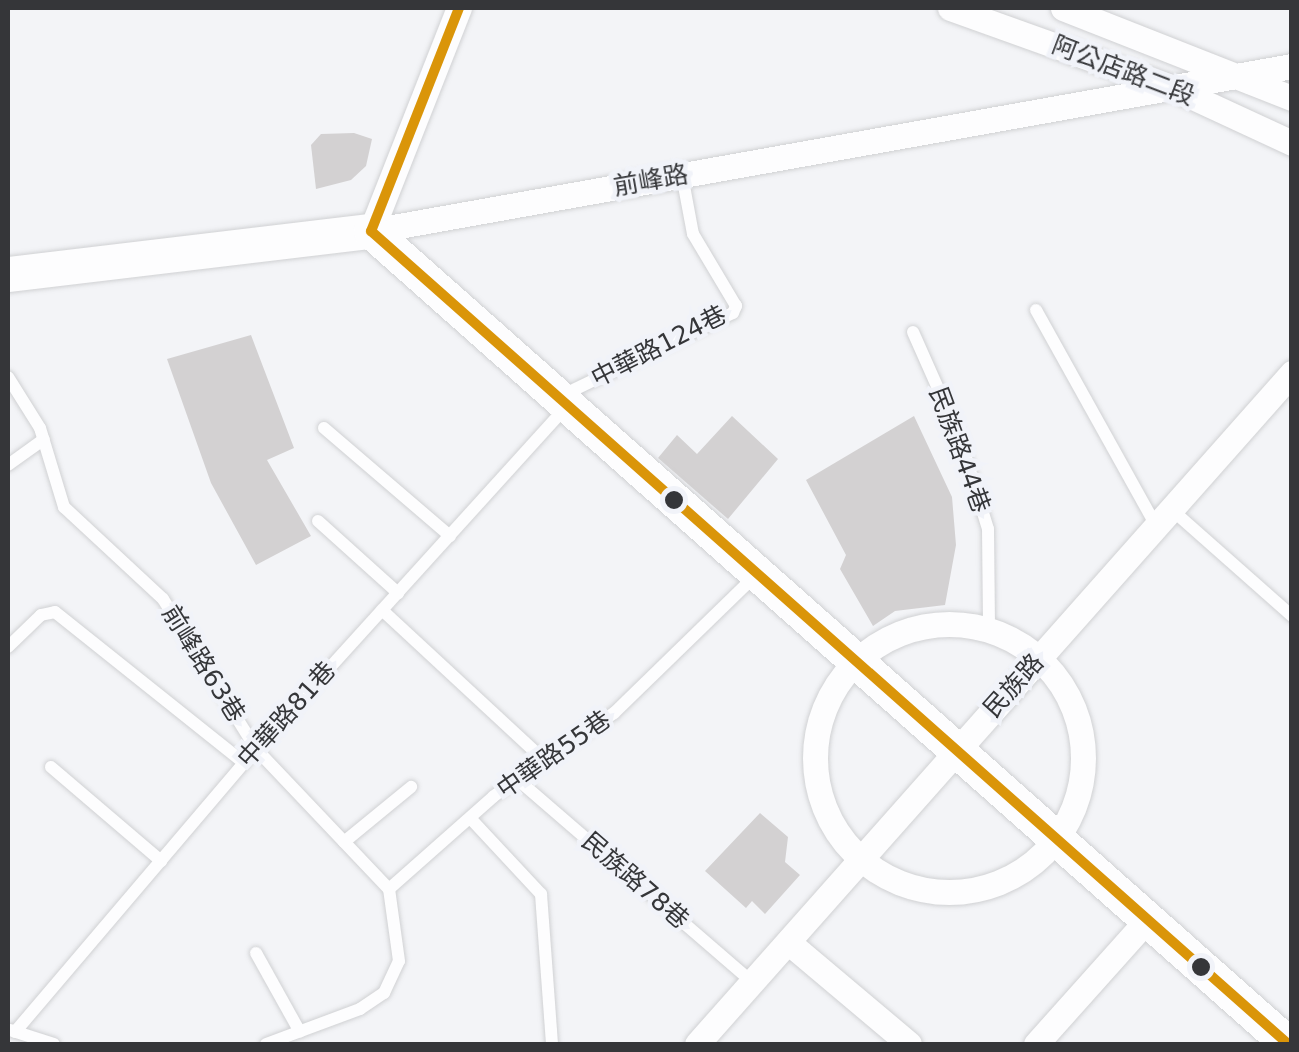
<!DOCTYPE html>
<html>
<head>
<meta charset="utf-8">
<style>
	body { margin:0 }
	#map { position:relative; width:1299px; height:1052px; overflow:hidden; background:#f3f4f7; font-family:"DejaVu Sans","Noto Sans TC",sans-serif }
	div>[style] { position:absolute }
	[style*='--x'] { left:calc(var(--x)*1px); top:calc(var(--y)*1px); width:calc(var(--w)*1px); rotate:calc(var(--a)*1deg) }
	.building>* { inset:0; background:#d3d1d2 }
	.roads { filter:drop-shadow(0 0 2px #d0d1d3) drop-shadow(0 0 2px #d0d1d3) }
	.lane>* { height:12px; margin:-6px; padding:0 6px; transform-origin:6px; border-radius:6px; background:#fdfdfe }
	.street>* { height:25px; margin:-12.5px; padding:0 12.5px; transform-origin:12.5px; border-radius:12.5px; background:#fdfdfe }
	.street>.ring { margin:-12.5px; padding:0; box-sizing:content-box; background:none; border:25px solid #fdfdfe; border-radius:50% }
	.secondary>* { height:35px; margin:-17.5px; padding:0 17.5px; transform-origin:17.5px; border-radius:17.5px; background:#fdfdfe }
	.bus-1>* { height:10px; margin:-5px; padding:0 5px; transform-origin:5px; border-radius:5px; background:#da9509 }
	.dots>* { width:28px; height:28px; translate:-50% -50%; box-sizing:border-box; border:5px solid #f1f3f9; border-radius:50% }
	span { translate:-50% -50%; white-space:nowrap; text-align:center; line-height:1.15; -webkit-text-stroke:9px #f1f3f9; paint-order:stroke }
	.street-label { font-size:25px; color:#353639 }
	.frame { position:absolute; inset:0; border:10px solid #353639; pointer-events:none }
</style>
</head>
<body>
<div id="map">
	<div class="building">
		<i style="clip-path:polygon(354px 133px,372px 139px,366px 166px,351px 180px,316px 189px,311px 145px,321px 134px)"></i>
		<i style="clip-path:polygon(251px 335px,294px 448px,267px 460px,311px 536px,256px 565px,211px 483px,167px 359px)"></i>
		<i style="clip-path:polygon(732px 416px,778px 459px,728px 519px,658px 458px,677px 435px,697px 454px)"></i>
		<i style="clip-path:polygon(914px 416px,952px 497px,956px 545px,945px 605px,895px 611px,873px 626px,840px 569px,846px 555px,806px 480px)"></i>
		<i style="clip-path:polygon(760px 813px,788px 837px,785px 862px,800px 875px,765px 914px,752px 901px,746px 908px,705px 871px)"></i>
	</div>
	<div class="roads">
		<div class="lane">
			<i style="--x:1036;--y:310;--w:247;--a:60.9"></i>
			<i style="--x:913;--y:332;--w:116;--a:66.1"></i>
			<i style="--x:960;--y:438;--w:95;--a:72.9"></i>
			<i style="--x:988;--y:529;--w:102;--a:89.4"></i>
			<i style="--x:8;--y:377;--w:60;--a:57.9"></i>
			<i style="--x:40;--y:428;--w:83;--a:73.1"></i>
			<i style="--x:64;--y:507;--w:135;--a:42.9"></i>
			<i style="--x:163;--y:599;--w:176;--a:58.2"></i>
			<i style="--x:256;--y:749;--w:193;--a:46.5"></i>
			<i style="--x:561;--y:396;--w:191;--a:-25.8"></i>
			<i style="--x:733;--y:313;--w:8;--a:-67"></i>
			<i style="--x:736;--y:306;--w:84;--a:-120.8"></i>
			<i style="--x:693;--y:234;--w:60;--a:-100.6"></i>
			<i style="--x:324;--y:428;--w:166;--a:40.6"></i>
			<i style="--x:8;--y:465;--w:44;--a:-35.8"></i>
			<i style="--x:1171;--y:509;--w:162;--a:41.5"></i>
			<i style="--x:318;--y:521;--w:108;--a:42"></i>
			<i style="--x:382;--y:610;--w:221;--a:42.8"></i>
			<i style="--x:8;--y:647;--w:46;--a:-44.1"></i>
			<i style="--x:41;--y:615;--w:14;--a:-12"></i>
			<i style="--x:55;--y:612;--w:242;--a:38.6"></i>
			<i style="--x:51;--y:767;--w:145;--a:40.5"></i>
			<i style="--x:517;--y:779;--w:311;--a:40.8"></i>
			<i style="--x:471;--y:819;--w:103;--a:47"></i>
			<i style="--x:541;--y:894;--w:150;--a:85.8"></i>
			<i style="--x:344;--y:842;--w:87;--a:-39.4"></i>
			<i style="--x:389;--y:889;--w:140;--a:-41.5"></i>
			<i style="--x:494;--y:796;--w:146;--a:-34.7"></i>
			<i style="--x:614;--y:713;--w:199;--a:-44.2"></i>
			<i style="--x:256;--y:953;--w:90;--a:60.9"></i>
			<i style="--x:10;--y:1030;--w:46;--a:17.7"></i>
			<i style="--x:15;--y:1032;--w:372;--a:-49.6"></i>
			<i style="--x:256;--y:749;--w:462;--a:-47.8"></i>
			<i style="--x:266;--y:1044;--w:100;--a:-20.4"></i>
			<i style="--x:360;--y:1009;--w:29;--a:-34"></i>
			<i style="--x:384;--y:993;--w:35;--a:-65"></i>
			<i style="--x:399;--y:961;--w:73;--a:-97.9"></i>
		</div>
		<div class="street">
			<i style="--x:950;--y:8;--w:235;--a:19.7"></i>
			<i style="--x:1171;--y:87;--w:133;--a:24.8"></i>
			<i style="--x:1063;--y:8;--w:246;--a:21.5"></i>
			<i style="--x:371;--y:231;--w:936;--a:-10.16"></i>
			<i style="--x:371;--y:231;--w:240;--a:-68.5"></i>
			<i class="ring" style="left:815px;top:624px;width:243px;height:243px"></i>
			<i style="--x:788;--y:942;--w:158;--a:40.1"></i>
			<i style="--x:697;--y:1044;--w:897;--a:-48.44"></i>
			<i style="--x:1036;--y:1044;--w:166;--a:-48.2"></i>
		</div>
		<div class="secondary">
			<i style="--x:8;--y:274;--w:366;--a:-6.8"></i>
			<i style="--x:371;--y:231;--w:1226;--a:41.56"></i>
		</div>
	</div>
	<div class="bus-1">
		<i style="--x:459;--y:8;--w:240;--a:111.5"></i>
		<i style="--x:371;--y:231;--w:1226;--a:41.56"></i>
	</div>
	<div class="dots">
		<i style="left:674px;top:500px;background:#353639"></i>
		<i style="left:1201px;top:967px;background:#353639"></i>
	</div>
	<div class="street-label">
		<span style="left:1123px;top:71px;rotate:21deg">阿公店路二段</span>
		<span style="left:651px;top:181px;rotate:-10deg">前峰路</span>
		<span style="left:659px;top:347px;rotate:-27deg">中華路124巷</span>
		<span style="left:959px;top:450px;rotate:70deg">民族路44巷</span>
		<span style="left:203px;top:664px;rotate:58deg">前峰路63巷</span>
		<span style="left:1014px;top:686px;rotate:-48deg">民族路</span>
		<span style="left:287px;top:715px;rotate:-48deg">中華路81巷</span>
		<span style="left:554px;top:755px;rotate:-35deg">中華路55巷</span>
		<span style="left:635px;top:881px;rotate:41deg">民族路78巷</span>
	</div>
	<div class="frame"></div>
</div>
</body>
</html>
